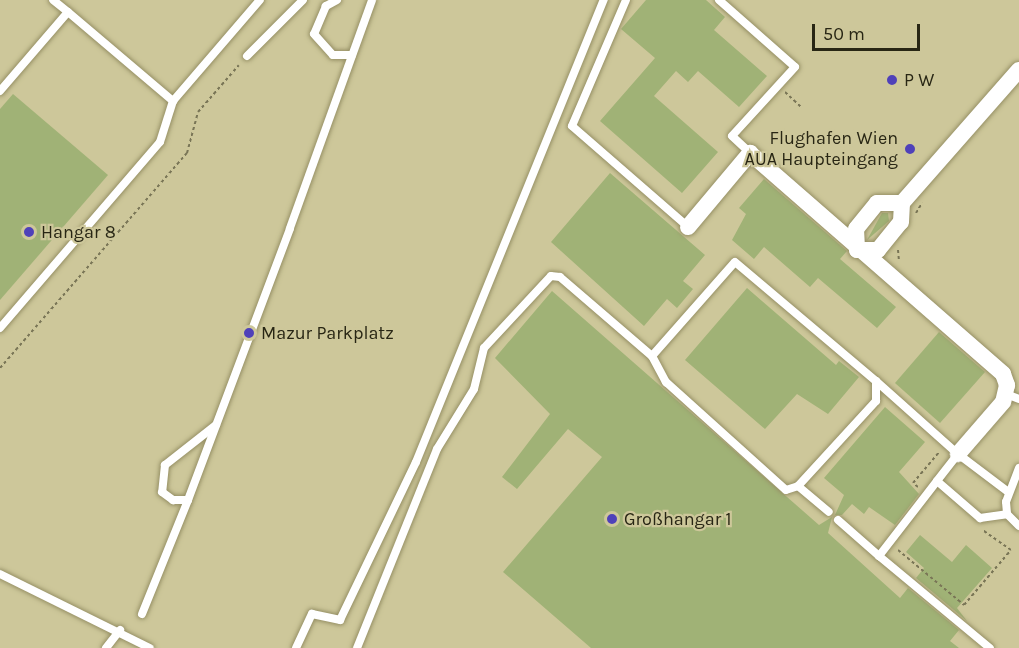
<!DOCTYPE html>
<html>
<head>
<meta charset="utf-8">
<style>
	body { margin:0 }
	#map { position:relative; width:1019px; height:648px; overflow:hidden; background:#cdc79a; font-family:Karla,sans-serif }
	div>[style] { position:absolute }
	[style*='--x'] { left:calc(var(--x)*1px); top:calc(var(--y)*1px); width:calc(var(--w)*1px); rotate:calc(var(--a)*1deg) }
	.building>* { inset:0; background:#a0b276 }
	.path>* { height:2px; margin-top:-1px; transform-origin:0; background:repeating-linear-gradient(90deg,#797556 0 3px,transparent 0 6px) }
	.roads { filter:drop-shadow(0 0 2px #969065) drop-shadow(0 0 2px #969065) }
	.service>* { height:8px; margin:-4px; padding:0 4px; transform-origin:4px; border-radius:4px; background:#fff }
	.minor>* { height:16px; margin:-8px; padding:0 8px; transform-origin:8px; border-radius:8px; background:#fff }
	.dots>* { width:16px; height:16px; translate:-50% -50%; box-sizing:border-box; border:3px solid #cdc79a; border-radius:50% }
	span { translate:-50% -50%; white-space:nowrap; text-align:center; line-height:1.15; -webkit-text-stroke:4.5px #cdc79a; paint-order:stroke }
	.poi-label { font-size:18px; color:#282614 }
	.left { translate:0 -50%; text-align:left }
	.right { translate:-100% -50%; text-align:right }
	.scale { position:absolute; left:812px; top:24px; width:108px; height:27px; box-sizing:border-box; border:3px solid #282614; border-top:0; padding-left:8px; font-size:18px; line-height:21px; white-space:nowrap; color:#282614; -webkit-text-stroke:4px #cdc79a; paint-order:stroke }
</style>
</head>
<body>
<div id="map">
	<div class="building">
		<i style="clip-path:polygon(646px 0,706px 0,725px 17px,714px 30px,767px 76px,739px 107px,698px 71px,688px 82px,676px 71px,654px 96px,718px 152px,682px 193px,600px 121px,655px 58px,621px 29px)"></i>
		<i style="clip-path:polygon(13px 94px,108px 175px,0 300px,0 109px)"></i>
		<i style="clip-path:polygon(610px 173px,705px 255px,683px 281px,693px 289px,677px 308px,667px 299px,644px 326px,551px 242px)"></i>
		<i style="clip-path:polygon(764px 179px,847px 251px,840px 259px,896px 307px,877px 328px,818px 278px,810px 287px,764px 247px,754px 259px,732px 240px,746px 214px,739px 208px)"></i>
		<i style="clip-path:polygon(882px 213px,888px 213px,889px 221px,867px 240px)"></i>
		<i style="clip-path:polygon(747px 288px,836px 365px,839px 361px,859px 377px,828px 414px,797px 394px,765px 429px,685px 360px)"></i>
		<i style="clip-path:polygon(552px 291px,819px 525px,832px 517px,828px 533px,900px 598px,908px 588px,959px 630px,950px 641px,959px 648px,591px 648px,503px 572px,602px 457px,568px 429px,517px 489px,502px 477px,550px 414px,495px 358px)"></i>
		<i style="clip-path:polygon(939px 332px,985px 372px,940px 423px,895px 383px)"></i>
		<i style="clip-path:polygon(885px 407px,925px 442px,899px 472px,919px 494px,895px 525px,869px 507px,864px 514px,852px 504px,842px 515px,835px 515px,844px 495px,824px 478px)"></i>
		<i style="clip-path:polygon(920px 535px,952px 562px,966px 545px,992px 568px,957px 608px,967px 621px,916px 578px,924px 568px,906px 552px)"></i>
	</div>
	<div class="path">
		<i style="--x:785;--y:92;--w:22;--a:43"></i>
		<i style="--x:916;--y:213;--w:12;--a:-59"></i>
		<i style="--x:898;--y:250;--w:12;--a:85"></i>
		<i style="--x:0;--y:368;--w:285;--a:-49"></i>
		<i style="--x:187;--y:153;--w:42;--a:-75"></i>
		<i style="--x:198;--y:112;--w:62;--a:-48.9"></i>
		<i style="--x:918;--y:487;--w:6;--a:-141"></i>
		<i style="--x:913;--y:483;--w:42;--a:-49.8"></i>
		<i style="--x:898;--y:550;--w:86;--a:39.8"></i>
		<i style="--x:964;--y:605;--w:72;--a:-49.5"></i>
		<i style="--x:1011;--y:550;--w:35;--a:-145"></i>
	</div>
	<div class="roads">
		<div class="service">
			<i style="--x:337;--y:0;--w:13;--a:151"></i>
			<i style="--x:326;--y:6;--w:30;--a:113"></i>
			<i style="--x:314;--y:34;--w:28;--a:48"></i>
			<i style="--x:333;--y:55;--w:19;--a:0"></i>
			<i style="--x:626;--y:0;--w:137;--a:113.2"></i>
			<i style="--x:572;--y:126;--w:154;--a:41"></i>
			<i style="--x:719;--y:0;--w:101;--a:41.4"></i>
			<i style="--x:795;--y:67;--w:93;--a:132.4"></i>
			<i style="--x:732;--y:136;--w:25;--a:43"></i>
			<i style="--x:68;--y:12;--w:138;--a:40.3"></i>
			<i style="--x:173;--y:101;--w:133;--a:-49.3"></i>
			<i style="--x:247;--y:56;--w:79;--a:-45"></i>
			<i style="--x:0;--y:91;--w:104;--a:-49.3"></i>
			<i style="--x:68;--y:12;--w:19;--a:-141"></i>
			<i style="--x:0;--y:328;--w:245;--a:-49.3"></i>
			<i style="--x:160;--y:142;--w:43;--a:-72.4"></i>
			<i style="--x:652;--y:356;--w:125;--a:-48.6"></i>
			<i style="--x:735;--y:262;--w:185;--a:40.2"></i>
			<i style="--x:876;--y:381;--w:20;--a:90"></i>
			<i style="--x:876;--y:401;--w:115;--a:132.5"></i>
			<i style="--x:798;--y:486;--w:40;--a:40"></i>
			<i style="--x:876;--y:381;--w:110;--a:41.7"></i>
			<i style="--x:1006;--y:394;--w:14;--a:21"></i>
			<i style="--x:216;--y:425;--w:65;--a:141.9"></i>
			<i style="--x:165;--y:465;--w:27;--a:96"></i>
			<i style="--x:162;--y:492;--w:14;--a:36"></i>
			<i style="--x:173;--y:500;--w:15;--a:0"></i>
			<i style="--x:188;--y:500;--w:290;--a:-69.4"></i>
			<i style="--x:290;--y:228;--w:242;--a:-70.2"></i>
			<i style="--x:1019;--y:468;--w:36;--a:111"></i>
			<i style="--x:1006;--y:502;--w:12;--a:85"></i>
			<i style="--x:1007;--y:514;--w:17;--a:45"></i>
			<i style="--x:937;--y:481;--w:95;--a:127.7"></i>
			<i style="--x:879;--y:556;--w:144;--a:39.7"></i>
			<i style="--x:1007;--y:491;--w:61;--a:-142.9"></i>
			<i style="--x:958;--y:454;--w:34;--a:128"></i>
			<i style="--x:937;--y:481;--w:57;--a:40.7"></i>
			<i style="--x:980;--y:518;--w:27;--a:-8"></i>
			<i style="--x:838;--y:520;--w:55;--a:41.3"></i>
			<i style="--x:0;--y:574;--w:167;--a:26.3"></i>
			<i style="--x:142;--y:614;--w:123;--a:-68"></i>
			<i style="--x:106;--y:648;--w:23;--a:-52"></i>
			<i style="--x:296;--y:648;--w:38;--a:-65"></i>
			<i style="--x:312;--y:614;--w:29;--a:12"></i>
			<i style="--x:340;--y:620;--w:175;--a:-64.3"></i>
			<i style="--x:416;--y:462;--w:499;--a:-67.9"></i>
			<i style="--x:357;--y:648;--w:214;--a:-68.1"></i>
			<i style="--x:437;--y:449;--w:70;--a:-58.3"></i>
			<i style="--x:474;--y:389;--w:42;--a:-76.3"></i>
			<i style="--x:484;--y:348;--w:98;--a:-47.1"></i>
			<i style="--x:551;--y:276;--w:9;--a:6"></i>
			<i style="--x:560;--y:277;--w:121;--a:40.7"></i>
			<i style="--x:652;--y:356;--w:30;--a:62"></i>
			<i style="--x:666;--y:382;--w:161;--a:42"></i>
			<i style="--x:786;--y:490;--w:13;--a:-18"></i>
		</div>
		<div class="minor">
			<i style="--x:902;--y:203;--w:25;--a:180"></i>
			<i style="--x:877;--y:203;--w:33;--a:129"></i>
			<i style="--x:856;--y:229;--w:21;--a:87"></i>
			<i style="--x:857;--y:250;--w:21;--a:0"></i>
			<i style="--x:878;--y:250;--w:36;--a:-51"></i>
			<i style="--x:901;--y:222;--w:19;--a:-87"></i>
			<i style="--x:902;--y:203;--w:177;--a:-48.7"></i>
			<i style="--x:688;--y:227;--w:97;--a:-50"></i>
			<i style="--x:750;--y:153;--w:336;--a:41.1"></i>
			<i style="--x:1003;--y:374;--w:12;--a:70"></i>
			<i style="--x:1007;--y:385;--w:17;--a:103"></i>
			<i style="--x:1003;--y:402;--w:69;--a:130.9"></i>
		</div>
	</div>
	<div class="dots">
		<i style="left:892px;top:80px;background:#4f41b9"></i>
		<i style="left:910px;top:149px;background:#4f41b9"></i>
		<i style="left:29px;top:232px;background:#4f41b9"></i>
		<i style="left:249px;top:333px;background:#4f41b9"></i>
		<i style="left:612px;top:519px;background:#4f41b9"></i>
	</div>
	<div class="poi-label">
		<span class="left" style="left:904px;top:80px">P W</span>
		<span class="right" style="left:898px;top:149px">Flughafen Wien<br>AUA Haupteingang</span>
		<span class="left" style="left:41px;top:232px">Hangar 8</span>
		<span class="left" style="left:261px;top:333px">Mazur Parkplatz</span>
		<span class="left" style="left:624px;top:519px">Großhangar 1</span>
	</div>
	<div class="scale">50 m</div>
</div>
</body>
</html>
